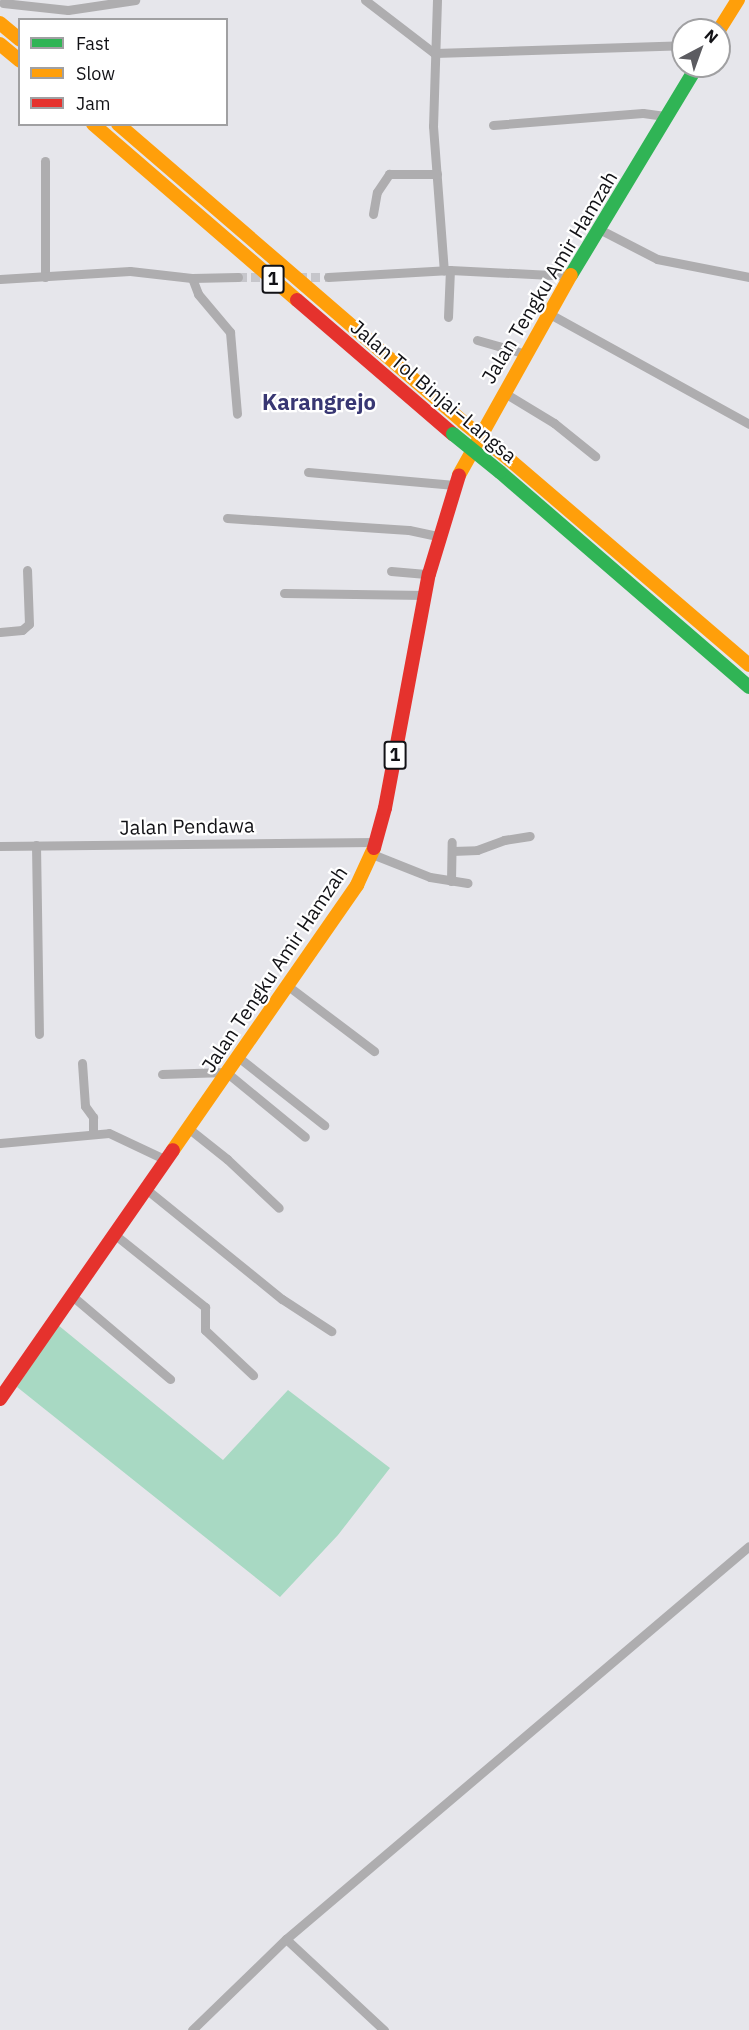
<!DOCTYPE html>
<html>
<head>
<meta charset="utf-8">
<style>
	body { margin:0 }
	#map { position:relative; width:749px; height:2030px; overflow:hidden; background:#e6e6eb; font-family:"IBM Plex Sans",sans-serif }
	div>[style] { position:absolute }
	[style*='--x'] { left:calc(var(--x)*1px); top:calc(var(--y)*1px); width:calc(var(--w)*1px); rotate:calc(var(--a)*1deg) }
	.green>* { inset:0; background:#a8d9c3 }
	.street-tunnel>* { height:9px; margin-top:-4.5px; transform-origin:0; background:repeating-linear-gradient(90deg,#c6c6cb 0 9px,transparent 0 13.5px) }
	.street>* { height:9px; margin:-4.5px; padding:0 4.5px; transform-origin:4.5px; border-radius:4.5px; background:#aeadaf }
	.fast>* { height:14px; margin:-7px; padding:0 7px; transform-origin:7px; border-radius:7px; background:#30b455 }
	.slow>* { height:14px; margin:-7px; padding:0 7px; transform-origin:7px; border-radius:7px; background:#ff9f0a }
	.jam>* { height:14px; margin:-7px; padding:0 7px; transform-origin:7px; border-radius:7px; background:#e5322d }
	.fast-bridge>* { height:14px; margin:-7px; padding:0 7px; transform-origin:7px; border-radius:7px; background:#30b455 }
	.slow-bridge>* { height:14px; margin:-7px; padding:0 7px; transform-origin:7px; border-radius:7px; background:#ff9f0a }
	span { translate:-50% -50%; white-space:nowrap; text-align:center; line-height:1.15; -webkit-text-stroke:4.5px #fff; paint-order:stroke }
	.shield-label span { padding:2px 4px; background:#fff; border:2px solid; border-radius:4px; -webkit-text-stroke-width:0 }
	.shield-label { font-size:18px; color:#121216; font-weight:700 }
	.street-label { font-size:20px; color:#121216 }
	.quarter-label { font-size:22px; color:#383773; font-weight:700 }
	.legend { position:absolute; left:18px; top:18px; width:210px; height:108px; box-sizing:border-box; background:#fff; border:2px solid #a0a0a2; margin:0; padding:8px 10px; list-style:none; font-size:18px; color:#121216 }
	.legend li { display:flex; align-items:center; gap:12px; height:30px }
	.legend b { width:30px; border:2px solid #a0a0a2 }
	.north { position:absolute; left:671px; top:18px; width:60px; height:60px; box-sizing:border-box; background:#fff; border:2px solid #a0a0a2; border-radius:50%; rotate:41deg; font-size:16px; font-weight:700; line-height:24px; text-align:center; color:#121216 }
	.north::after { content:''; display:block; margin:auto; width:21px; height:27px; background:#5c5c61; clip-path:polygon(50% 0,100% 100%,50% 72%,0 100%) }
</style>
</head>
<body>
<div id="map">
	<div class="green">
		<i style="clip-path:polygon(58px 1325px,223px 1460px,288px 1390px,390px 1468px,338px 1535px,280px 1597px,17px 1387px)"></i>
	</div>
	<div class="street-tunnel">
		<i style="--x:238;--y:277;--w:31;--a:0"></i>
		<i style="--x:298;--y:277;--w:30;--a:0"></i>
	</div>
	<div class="street">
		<i style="--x:365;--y:0;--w:87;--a:37.5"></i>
		<i style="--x:434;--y:53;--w:249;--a:-1.8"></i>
		<i style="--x:437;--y:0;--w:126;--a:91.8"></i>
		<i style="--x:433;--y:126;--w:145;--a:85.7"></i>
		<i style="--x:3;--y:3;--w:65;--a:6.1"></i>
		<i style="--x:68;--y:10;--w:68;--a:-8.5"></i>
		<i style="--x:493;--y:125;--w:150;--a:-4.6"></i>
		<i style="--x:643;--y:113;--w:22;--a:8"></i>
		<i style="--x:373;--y:214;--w:22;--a:-80"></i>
		<i style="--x:377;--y:192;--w:22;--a:-56"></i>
		<i style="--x:389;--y:174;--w:48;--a:0"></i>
		<i style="--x:599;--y:229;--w:65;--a:27.3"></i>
		<i style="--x:657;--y:259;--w:94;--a:11.1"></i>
		<i style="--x:45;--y:277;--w:116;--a:-90"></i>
		<i style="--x:328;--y:277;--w:122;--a:-3.3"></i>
		<i style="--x:450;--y:270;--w:121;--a:2.8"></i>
		<i style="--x:192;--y:278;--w:17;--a:69"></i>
		<i style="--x:198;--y:294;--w:50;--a:49.9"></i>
		<i style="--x:230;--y:332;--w:82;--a:85.1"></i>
		<i style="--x:0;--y:279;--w:130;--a:-3.5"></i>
		<i style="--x:130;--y:271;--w:62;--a:6.4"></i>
		<i style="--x:192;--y:278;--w:46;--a:-1.2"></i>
		<i style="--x:548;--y:313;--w:230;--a:28.9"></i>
		<i style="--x:448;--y:317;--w:47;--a:-87.6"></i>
		<i style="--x:477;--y:340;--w:51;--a:15.9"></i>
		<i style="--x:503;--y:392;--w:60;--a:31.3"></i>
		<i style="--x:554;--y:423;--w:53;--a:38.8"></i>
		<i style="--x:308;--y:472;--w:147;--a:5.1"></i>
		<i style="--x:227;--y:518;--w:182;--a:3.8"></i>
		<i style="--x:409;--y:530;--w:30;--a:12"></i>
		<i style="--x:391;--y:571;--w:38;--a:5"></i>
		<i style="--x:284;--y:593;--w:141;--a:0.8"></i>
		<i style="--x:0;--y:632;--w:22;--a:-5"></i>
		<i style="--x:22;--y:630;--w:9;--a:-41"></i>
		<i style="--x:29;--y:624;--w:54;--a:-92.1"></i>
		<i style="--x:36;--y:845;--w:189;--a:89.1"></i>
		<i style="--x:0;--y:846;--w:375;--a:-0.6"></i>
		<i style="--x:452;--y:851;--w:25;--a:-2"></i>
		<i style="--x:477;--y:850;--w:29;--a:-20"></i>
		<i style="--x:504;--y:840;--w:26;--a:-9"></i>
		<i style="--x:372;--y:854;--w:62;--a:21.6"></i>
		<i style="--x:430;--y:877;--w:38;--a:9"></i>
		<i style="--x:451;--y:881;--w:39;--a:-89"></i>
		<i style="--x:288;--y:986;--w:108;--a:37.1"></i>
		<i style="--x:238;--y:1057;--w:110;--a:38.3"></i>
		<i style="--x:82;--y:1063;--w:43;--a:86"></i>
		<i style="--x:85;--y:1106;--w:14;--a:54"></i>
		<i style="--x:93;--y:1117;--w:15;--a:90"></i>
		<i style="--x:162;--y:1074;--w:64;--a:-1.8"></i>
		<i style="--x:226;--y:1072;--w:102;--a:39.4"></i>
		<i style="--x:188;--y:1128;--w:50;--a:38.5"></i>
		<i style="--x:227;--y:1159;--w:71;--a:43.3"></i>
		<i style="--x:0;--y:1143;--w:109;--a:-5.2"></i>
		<i style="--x:109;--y:1133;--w:63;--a:25.3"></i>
		<i style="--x:146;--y:1189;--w:175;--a:39"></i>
		<i style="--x:282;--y:1299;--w:59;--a:33.1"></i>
		<i style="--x:114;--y:1234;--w:117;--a:38.7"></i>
		<i style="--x:205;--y:1307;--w:23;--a:90"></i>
		<i style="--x:205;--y:1330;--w:66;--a:43.2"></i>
		<i style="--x:71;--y:1295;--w:130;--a:40.3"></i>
		<i style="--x:286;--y:1939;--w:134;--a:42.9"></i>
		<i style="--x:192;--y:2030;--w:131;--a:-44.1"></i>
		<i style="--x:286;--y:1939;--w:607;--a:-40.32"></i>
	</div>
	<div class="fast">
		<i style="--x:571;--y:275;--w:244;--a:-58.9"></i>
		<i style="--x:500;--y:472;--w:329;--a:40.8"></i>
	</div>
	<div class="slow">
		<i style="--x:0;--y:23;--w:26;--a:40"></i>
		<i style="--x:719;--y:30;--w:36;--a:-58"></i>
		<i style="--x:0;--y:44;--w:26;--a:40"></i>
		<i style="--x:93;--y:124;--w:269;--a:40.8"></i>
		<i style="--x:118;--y:124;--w:456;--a:40.8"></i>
		<i style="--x:510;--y:460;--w:315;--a:40.6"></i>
		<i style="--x:459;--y:475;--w:229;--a:-60.8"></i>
		<i style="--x:173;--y:1150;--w:323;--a:-55.2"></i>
		<i style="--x:357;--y:885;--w:41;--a:-65.3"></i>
	</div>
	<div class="jam">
		<i style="--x:297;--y:300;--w:206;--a:40.7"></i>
		<i style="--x:374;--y:848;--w:41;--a:-74.6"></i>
		<i style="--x:385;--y:808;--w:238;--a:-79.4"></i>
		<i style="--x:429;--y:574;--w:103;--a:-73.1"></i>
		<i style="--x:0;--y:1399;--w:303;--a:-55.2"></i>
	</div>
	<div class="fast-bridge">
		<i style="--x:453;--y:434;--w:60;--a:39"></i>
	</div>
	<div class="slow-bridge">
		<i style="--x:463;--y:422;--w:60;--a:39"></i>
	</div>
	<div class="shield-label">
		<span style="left:273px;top:279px">1</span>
		<span style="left:395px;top:755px">1</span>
	</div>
	<div class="street-label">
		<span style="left:549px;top:277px;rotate:-59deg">Jalan Tengku Amir Hamzah</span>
		<span style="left:434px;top:391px;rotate:40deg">Jalan Tol Binjai–Langsa</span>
		<span style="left:187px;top:826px;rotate:-1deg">Jalan Pendawa</span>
		<span style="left:274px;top:969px;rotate:-56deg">Jalan Tengku Amir Hamzah</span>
	</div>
	<div class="quarter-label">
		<span style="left:319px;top:402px">Karangrejo</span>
	</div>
	<ul class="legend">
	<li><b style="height:8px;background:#30b455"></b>Fast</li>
	<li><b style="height:8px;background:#ff9f0a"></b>Slow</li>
	<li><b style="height:8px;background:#e5322d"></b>Jam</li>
	</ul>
	<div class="north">N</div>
</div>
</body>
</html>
